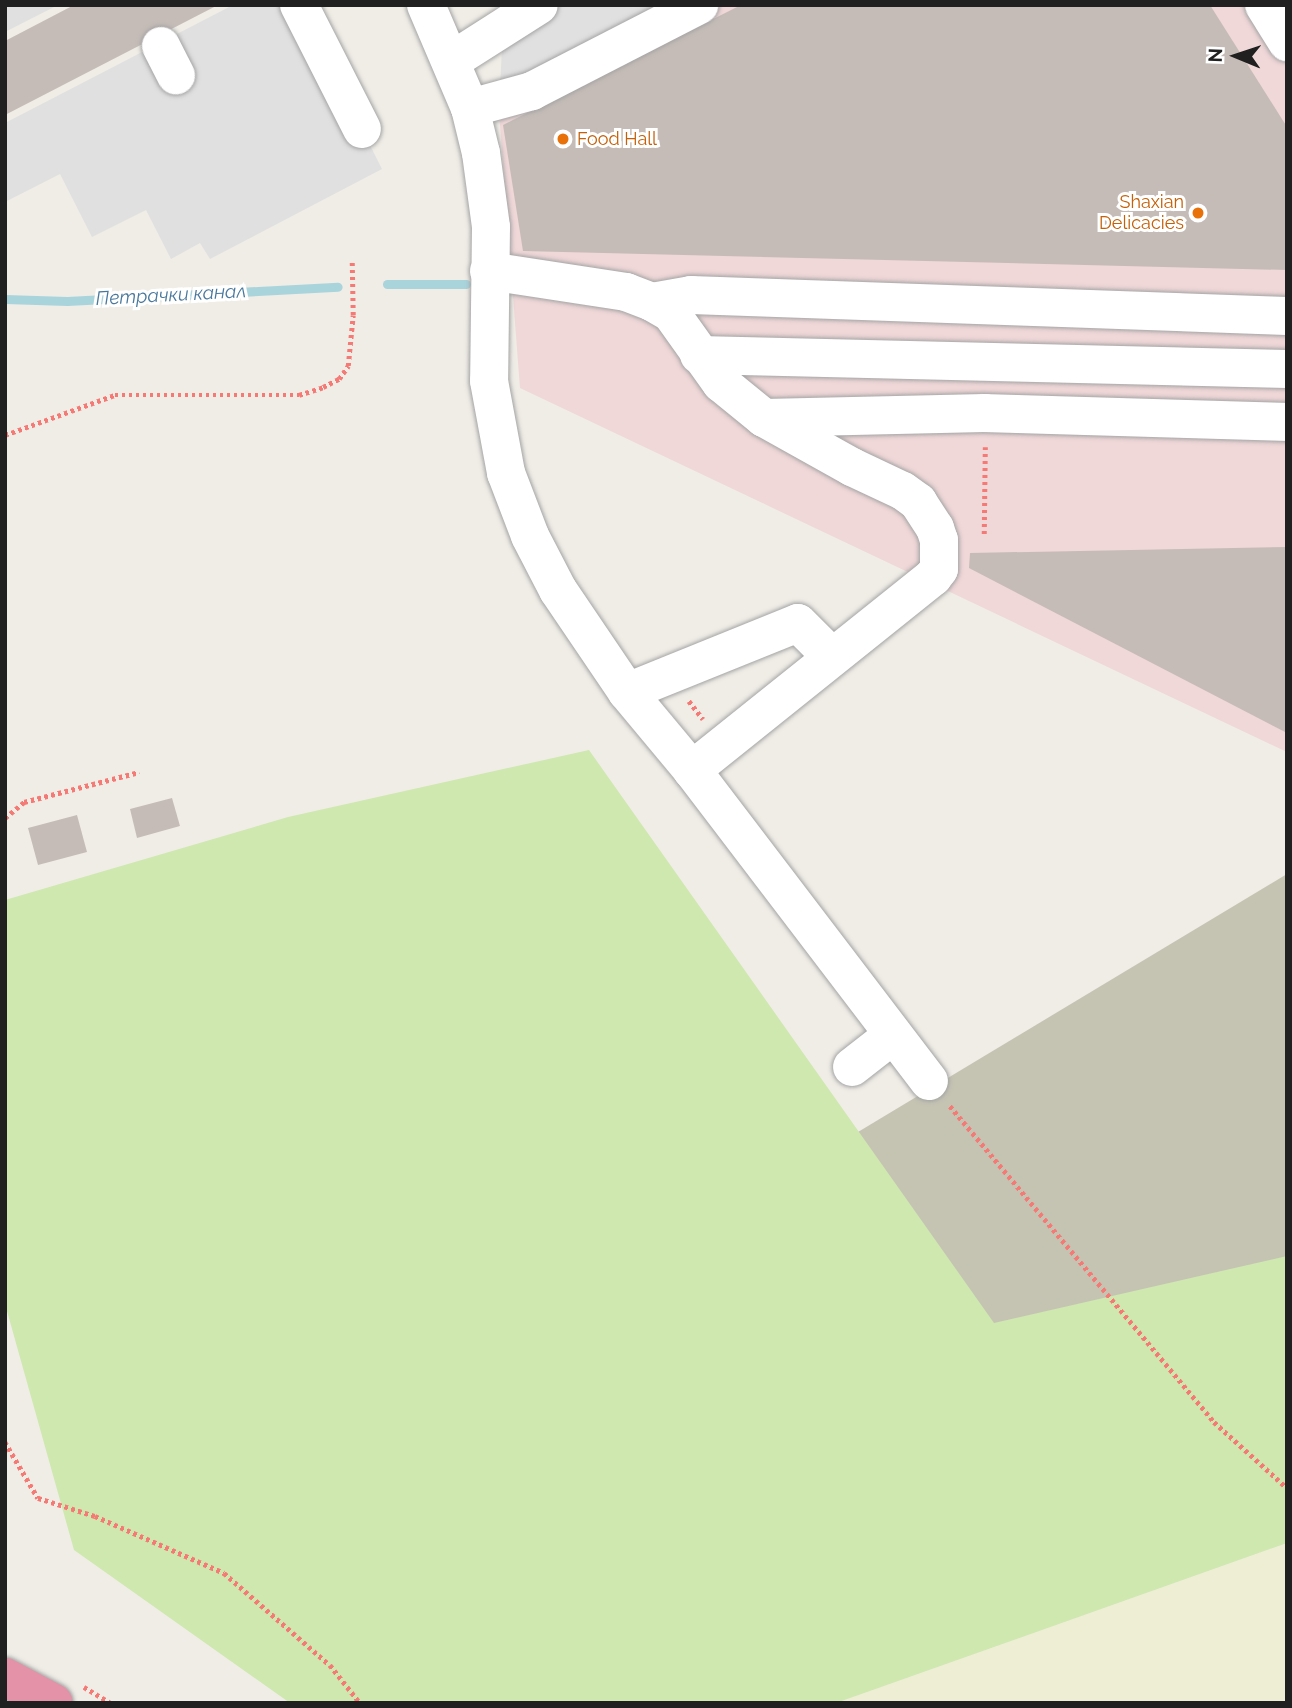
<!DOCTYPE html>
<html>
<head>
<meta charset="utf-8">
<style>
	body { margin:0 }
	#map { position:relative; width:1292px; height:1708px; overflow:hidden; background:#f0ede7; font-family:Raleway,sans-serif }
	div>[style] { position:absolute }
	[style*='--x'] { left:calc(var(--x)*1px); top:calc(var(--y)*1px); width:calc(var(--w)*1px); rotate:calc(var(--a)*1deg) }
	.commercial>* { inset:0; background:#f0d7d8 }
	.construction>* { inset:0; background:#c5c4b3 }
	.farmland>* { inset:0; background:#eeeed4 }
	.grass>* { inset:0; background:#cfe8af }
	.parking>* { inset:0; background:#e0e0e0 }
	.stream>* { height:9px; margin:-4.5px; padding:0 4.5px; transform-origin:4.5px; border-radius:4.5px; background:#a9d4dc }
	.building>* { inset:0; background:#c5bcb7 }
	.path>* { height:4.5px; margin-top:-2.25px; transform-origin:0; background:repeating-linear-gradient(90deg,#f57974 0 3.5px,transparent 0 7px) }
	.roads { filter:drop-shadow(0 0 2px #a4a4a4) drop-shadow(0 0 2px #a4a4a4) }
	.minor>* { height:38px; margin:-19px; padding:0 19px; transform-origin:19px; border-radius:19px; background:#fff }
	.highway>* { height:38px; margin:-19px; padding:0 19px; transform-origin:19px; border-radius:19px; background:#e492a7 }
	.dots>* { width:19px; height:19px; translate:-50% -50%; box-sizing:border-box; border:4px solid #fff; border-radius:50% }
	span { translate:-50% -50%; white-space:nowrap; text-align:center; line-height:1.15; -webkit-text-stroke:6px #fff; paint-order:stroke }
	.food-label { font-size:18px; color:#c56008 }
	.left { translate:0 -50%; text-align:left }
	.right { translate:-100% -50%; text-align:right }
	.water-label { font-size:19px; color:#49789d; font-style:italic }
	.frame { position:absolute; inset:0; border:7px solid #202020; pointer-events:none }
	.north { position:absolute; left:1201px; top:21px; width:70px; height:70px; -webkit-text-stroke:5px #fff; paint-order:stroke; rotate:272deg; font-size:19px; font-weight:700; line-height:28px; text-align:center; color:#202020 }
	.north::after { content:''; display:block; margin:auto; width:24px; height:32px; background:#202020; clip-path:polygon(50% 0,100% 100%,50% 72%,0 100%) }
</style>
</head>
<body>
<div id="map">
	<div class="commercial">
		<i style="clip-path:polygon(684px 5px,1270px 5px,1287px 33px,1287px 752px,520px 388px,499px 112px)"></i>
	</div>
	<div class="construction">
		<i style="clip-path:polygon(1287px 874px,1287px 1321px,1044px 1467px,848px 1138px)"></i>
	</div>
	<div class="farmland">
		<i style="clip-path:polygon(1287px 1543px,1287px 1703px,836px 1703px)"></i>
	</div>
	<div class="grass">
		<i style="clip-path:polygon(589px 750px,994px 1323px,1287px 1256px,1287px 1543px,836px 1703px,290px 1703px,74px 1550px,5px 1304px,5px 900px,288px 817px)"></i>
	</div>
	<div class="parking">
		<i style="clip-path:polygon(5px 5px,58px 5px,5px 32px)"></i>
		<i style="clip-path:polygon(233px 5px,299px 5px,382px 169px,210px 259px,200px 243px,171px 259px,146px 210px,92px 237px,60px 174px,5px 202px,5px 123px)"></i>
		<i style="clip-path:polygon(504px 5px,684px 5px,499px 112px)"></i>
	</div>
	<div class="stream">
		<i style="--x:387;--y:284;--w:79;--a:0"></i>
		<i style="--x:5;--y:299;--w:62;--a:1.8"></i>
		<i style="--x:67;--y:301;--w:271;--a:-3"></i>
	</div>
	<div class="building">
		<i style="clip-path:polygon(74px 5px,218px 5px,5px 115px,5px 41px)"></i>
		<i style="clip-path:polygon(741px 5px,1210px 5px,1287px 127px,1287px 270px,523px 251px,503px 125px)"></i>
		<i style="clip-path:polygon(1287px 547px,1287px 733px,969px 568px,970px 553px)"></i>
		<i style="clip-path:polygon(172px 798px,180px 826px,137px 838px,130px 809px)"></i>
		<i style="clip-path:polygon(77px 815px,87px 852px,38px 865px,28px 828px)"></i>
	</div>
	<div class="path">
		<i style="--x:5;--y:435;--w:117;--a:-20"></i>
		<i style="--x:115;--y:395;--w:184;--a:0"></i>
		<i style="--x:299;--y:395;--w:25;--a:-18"></i>
		<i style="--x:323;--y:387;--w:18;--a:-27"></i>
		<i style="--x:339;--y:379;--w:16;--a:-55"></i>
		<i style="--x:348;--y:366;--w:51;--a:-84.4"></i>
		<i style="--x:353;--y:315;--w:54;--a:-91.1"></i>
		<i style="--x:984;--y:534;--w:87;--a:-89.3"></i>
		<i style="--x:689;--y:701;--w:23;--a:52"></i>
		<i style="--x:5;--y:818;--w:25;--a:-40"></i>
		<i style="--x:24;--y:802;--w:119;--a:-14.6"></i>
		<i style="--x:950;--y:1106;--w:412;--a:50.1"></i>
		<i style="--x:1214;--y:1422;--w:98;--a:42.1"></i>
		<i style="--x:5;--y:1442;--w:65;--a:59.5"></i>
		<i style="--x:38;--y:1498;--w:60;--a:17.5"></i>
		<i style="--x:95;--y:1516;--w:141;--a:23.8"></i>
		<i style="--x:224;--y:1573;--w:140;--a:41"></i>
		<i style="--x:330;--y:1665;--w:48;--a:51.7"></i>
		<i style="--x:84;--y:1687;--w:31;--a:31"></i>
	</div>
	<div class="roads">
		<div class="minor">
			<i style="--x:299;--y:5;--w:139;--a:63.1"></i>
			<i style="--x:426;--y:5;--w:112;--a:66.9"></i>
			<i style="--x:470;--y:108;--w:46;--a:76.3"></i>
			<i style="--x:481;--y:153;--w:75;--a:82.3"></i>
			<i style="--x:491;--y:227;--w:154;--a:90.7"></i>
			<i style="--x:489;--y:381;--w:94;--a:79.5"></i>
			<i style="--x:506;--y:473;--w:67;--a:69.1"></i>
			<i style="--x:530;--y:536;--w:61;--a:62.6"></i>
			<i style="--x:558;--y:590;--w:123;--a:55.9"></i>
			<i style="--x:627;--y:692;--w:102;--a:50.2"></i>
			<i style="--x:692;--y:770;--w:391;--a:52.7"></i>
			<i style="--x:1264;--y:5;--w:44;--a:58.1"></i>
			<i style="--x:161;--y:46;--w:33;--a:63"></i>
			<i style="--x:451;--y:61;--w:104;--a:-32.5"></i>
			<i style="--x:470;--y:108;--w:64;--a:-15.3"></i>
			<i style="--x:532;--y:91;--w:188;--a:-27.2"></i>
			<i style="--x:489;--y:271;--w:139;--a:8.7"></i>
			<i style="--x:626;--y:292;--w:28;--a:21"></i>
			<i style="--x:652;--y:302;--w:22;--a:30"></i>
			<i style="--x:671;--y:313;--w:86;--a:54.5"></i>
			<i style="--x:721;--y:383;--w:55;--a:39.1"></i>
			<i style="--x:764;--y:418;--w:101;--a:29.1"></i>
			<i style="--x:852;--y:467;--w:56;--a:25.2"></i>
			<i style="--x:903;--y:491;--w:19;--a:36"></i>
			<i style="--x:918;--y:502;--w:31;--a:57"></i>
			<i style="--x:935;--y:528;--w:13;--a:72"></i>
			<i style="--x:939;--y:540;--w:29;--a:90"></i>
			<i style="--x:939;--y:569;--w:10;--a:127"></i>
			<i style="--x:933;--y:577;--w:309;--a:141.3"></i>
			<i style="--x:652;--y:302;--w:40;--a:-10"></i>
			<i style="--x:691;--y:295;--w:596;--a:2.02"></i>
			<i style="--x:699;--y:355;--w:588;--a:1.36"></i>
			<i style="--x:764;--y:418;--w:221;--a:-1.3"></i>
			<i style="--x:985;--y:413;--w:302;--a:1.7"></i>
			<i style="--x:627;--y:692;--w:184;--a:-22"></i>
			<i style="--x:798;--y:623;--w:47;--a:45"></i>
			<i style="--x:852;--y:1067;--w:52;--a:-38"></i>
		</div>
		<div class="highway">
			<i style="--x:5;--y:1677;--w:55;--a:28"></i>
		</div>
	</div>
	<div class="dots">
		<i style="left:563px;top:139px;background:#e8710a"></i>
		<i style="left:1198px;top:213px;background:#e8710a"></i>
	</div>
	<div class="food-label">
		<span class="left" style="left:577px;top:139px">Food Hall</span>
		<span class="right" style="left:1184px;top:213px">Shaxian<br>Delicacies</span>
	</div>
	<div class="water-label">
		<span style="left:171px;top:295px;rotate:-3deg">Петрачки канал</span>
	</div>
	<div class="frame"></div>
	<div class="north">N</div>
</div>
</body>
</html>
